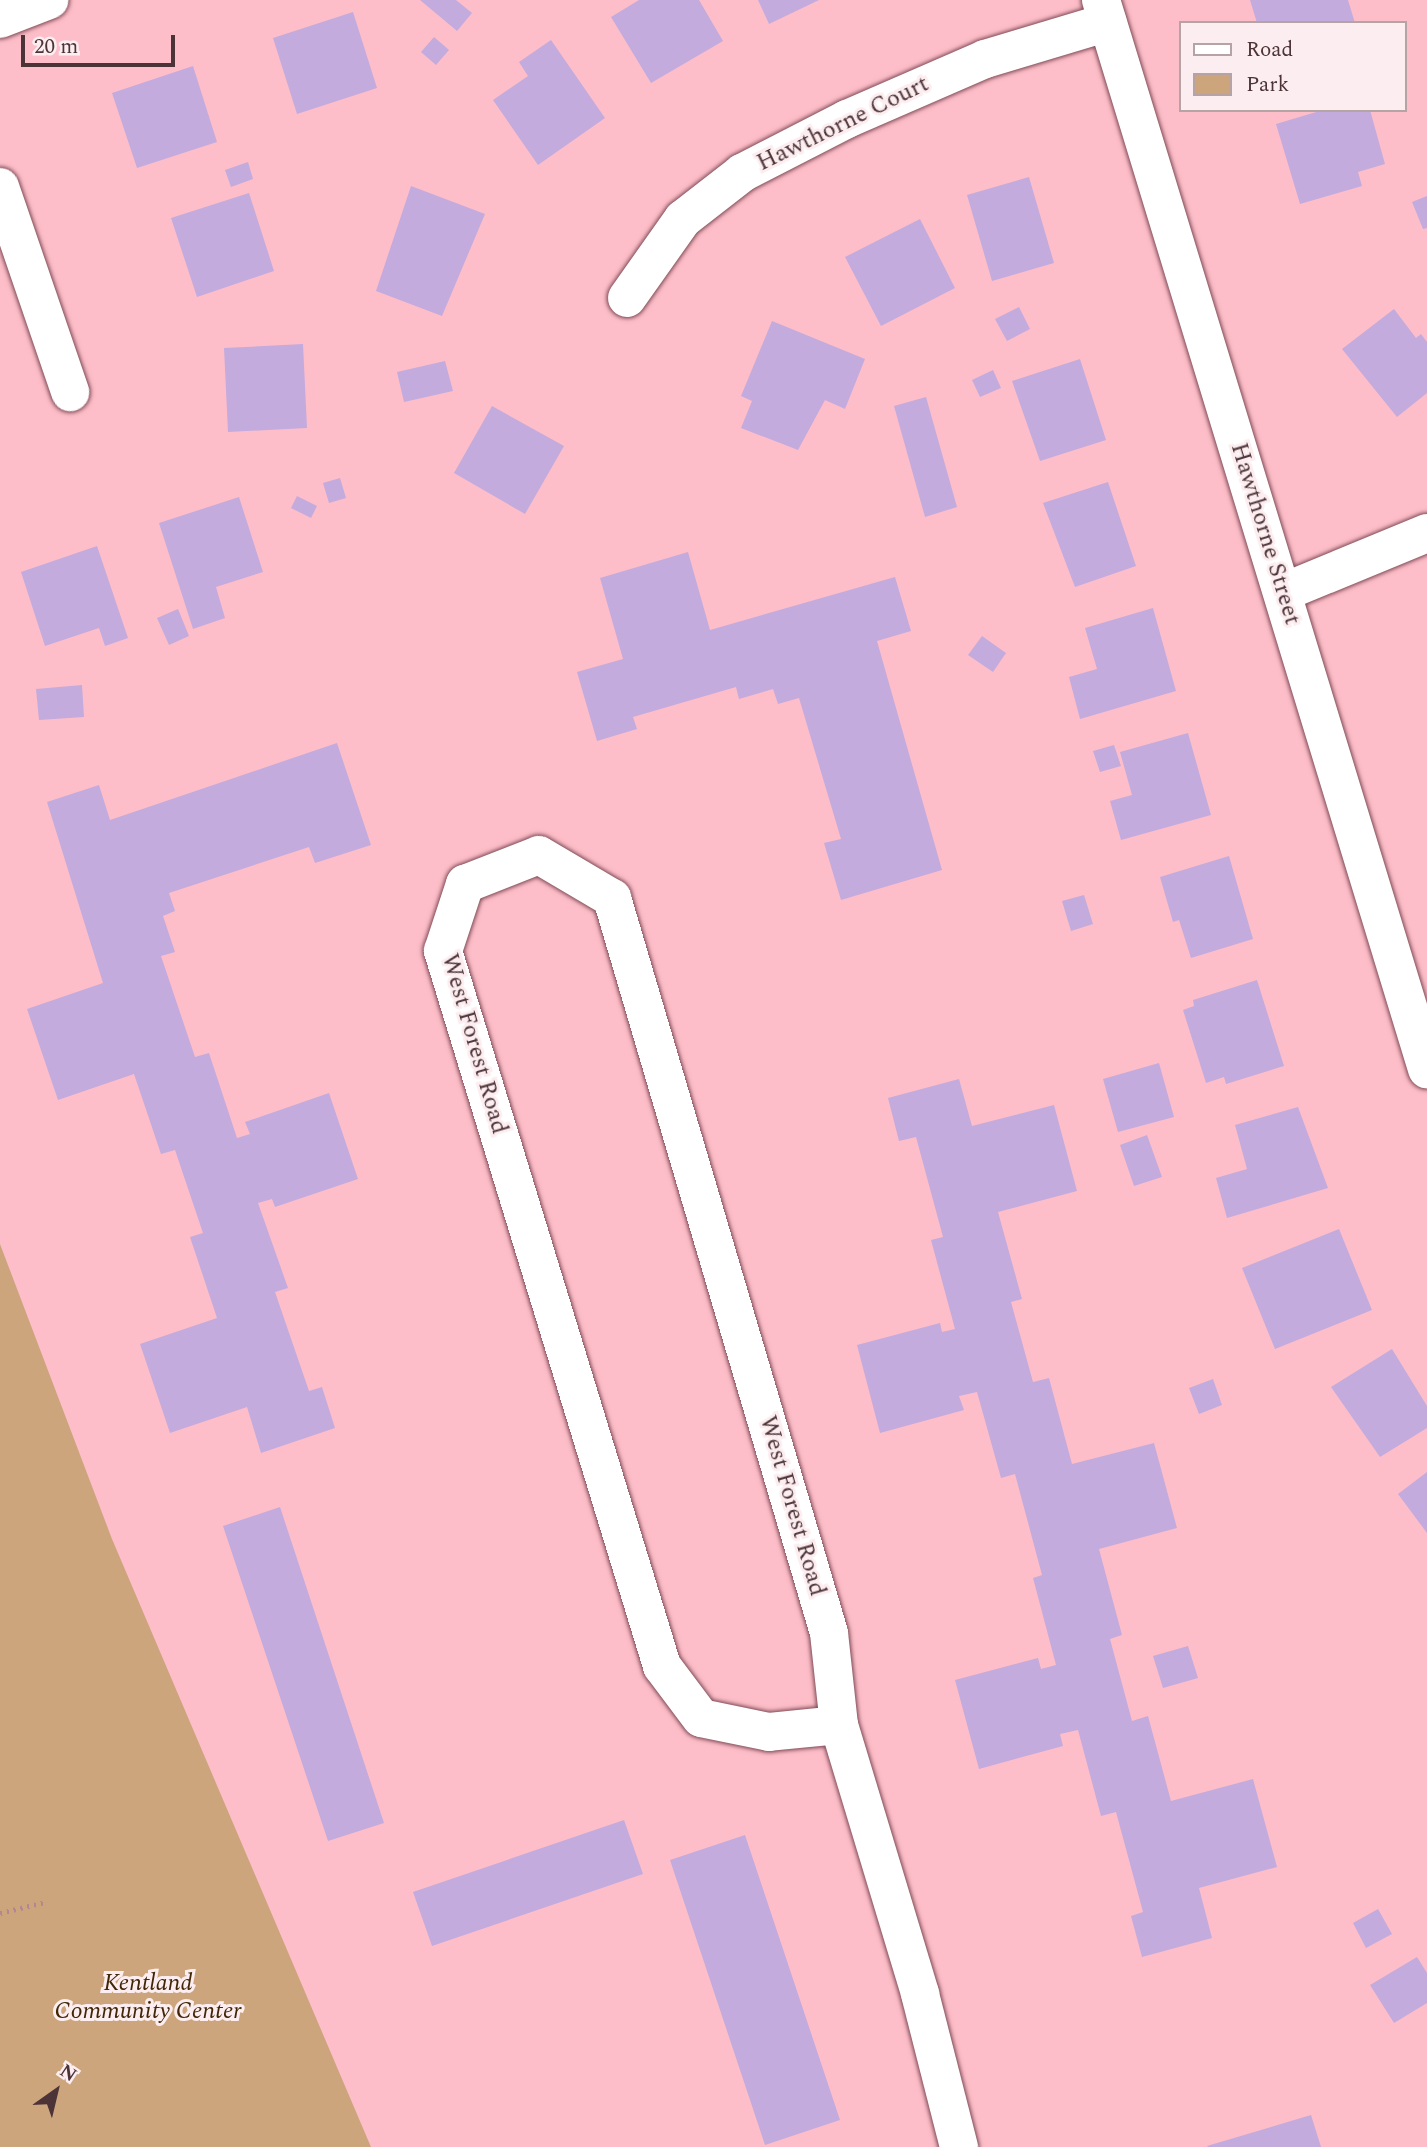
<!DOCTYPE html>
<html>
<head>
<meta charset="utf-8">
<style>
	body { margin:0 }
	#map { position:relative; width:1427px; height:2147px; overflow:hidden; background:#fdbec9; font-family:Spectral,serif }
	div>[style] { position:absolute }
	[style*='--x'] { left:calc(var(--x)*1px); top:calc(var(--y)*1px); width:calc(var(--w)*1px); rotate:calc(var(--a)*1deg) }
	.green>* { inset:0; background:#cca57d }
	.building>* { inset:0; background:#c3abdd }
	.path>* { height:4.5px; margin-top:-2.25px; transform-origin:0; background:repeating-linear-gradient(90deg,#b5868e 0 2px,transparent 0 7px) }
	.roads { filter:drop-shadow(0 0 2px #804b56) drop-shadow(0 0 2px #804b56) }
	.minor>* { height:38px; margin:-19px; padding:0 19px; transform-origin:19px; border-radius:19px; background:#fff }
	span { translate:-50% -50%; white-space:nowrap; text-align:center; line-height:1.15; -webkit-text-stroke:6px #fceef0; paint-order:stroke }
	.street-label { font-size:24px; color:#4c3338 }
	.park-label { font-size:24px; color:#3f2607; font-style:italic }
	.legend { position:absolute; left:1179px; top:21px; width:228px; height:91px; box-sizing:border-box; background:#fceef0; border:2px solid #b6a3a6; margin:0; padding:9px 12px; list-style:none; font-size:21px; color:#4c3338 }
	.legend li { display:flex; align-items:center; gap:14px; height:35px }
	.legend b { width:35px; border:2px solid #b6a3a6 }
	.north { position:absolute; left:21px; top:2056px; width:70px; height:70px; -webkit-text-stroke:5px #fceef0; paint-order:stroke; rotate:34deg; font-size:19px; font-weight:700; line-height:28px; text-align:center; color:#4c3338 }
	.north::after { content:''; display:block; margin:auto; width:24px; height:32px; background:#4c3338; clip-path:polygon(50% 0,100% 100%,50% 72%,0 100%) }
	.scale { position:absolute; left:21px; top:35px; width:154px; height:32px; box-sizing:border-box; border:4px solid #4c3338; border-top:0; padding-left:9px; font-size:21px; line-height:24px; white-space:nowrap; color:#4c3338; -webkit-text-stroke:5px #fceef0; paint-order:stroke }
</style>
</head>
<body>
<div id="map">
	<div class="green">
		<i style="clip-path:polygon(0 1244px,112px 1539px,371px 2147px,0 2147px)"></i>
	</div>
	<div class="building">
		<i style="clip-path:polygon(420px 0,456px 0,472px 13px,457px 31px)"></i>
		<i style="clip-path:polygon(639px 0,699px 0,723px 41px,651px 83px,611px 17px)"></i>
		<i style="clip-path:polygon(758px 0,819px 0,769px 24px)"></i>
		<i style="clip-path:polygon(1250px 0,1348px 0,1355px 23px,1257px 23px)"></i>
		<i style="clip-path:polygon(353px 12px,377px 88px,297px 114px,273px 38px)"></i>
		<i style="clip-path:polygon(434px 37px,449px 50px,436px 65px,421px 52px)"></i>
		<i style="clip-path:polygon(551px 40px,605px 118px,538px 165px,493px 100px,528px 76px,519px 62px)"></i>
		<i style="clip-path:polygon(193px 66px,217px 142px,137px 168px,112px 93px)"></i>
		<i style="clip-path:polygon(1323px 110px,1370px 110px,1385px 164px,1358px 172px,1362px 186px,1300px 204px,1276px 124px)"></i>
		<i style="clip-path:polygon(248px 162px,253px 179px,231px 187px,225px 170px)"></i>
		<i style="clip-path:polygon(1029px 177px,1054px 263px,992px 281px,967px 195px)"></i>
		<i style="clip-path:polygon(411px 186px,485px 214px,442px 316px,376px 291px)"></i>
		<i style="clip-path:polygon(249px 193px,274px 271px,197px 297px,171px 218px)"></i>
		<i style="clip-path:polygon(1427px 196px,1427px 228px,1423px 229px,1412px 202px)"></i>
		<i style="clip-path:polygon(920px 219px,955px 288px,881px 326px,845px 257px)"></i>
		<i style="clip-path:polygon(1019px 307px,1030px 329px,1007px 341px,995px 319px)"></i>
		<i style="clip-path:polygon(1394px 309px,1416px 338px,1421px 334px,1427px 342px,1427px 393px,1397px 417px,1342px 349px)"></i>
		<i style="clip-path:polygon(772px 321px,865px 359px,845px 409px,825px 400px,798px 450px,741px 428px,752px 401px,741px 396px)"></i>
		<i style="clip-path:polygon(303px 344px,307px 428px,228px 432px,224px 348px)"></i>
		<i style="clip-path:polygon(1080px 359px,1106px 440px,1040px 461px,1012px 381px)"></i>
		<i style="clip-path:polygon(445px 361px,453px 391px,404px 402px,397px 372px)"></i>
		<i style="clip-path:polygon(993px 370px,1001px 388px,980px 397px,972px 380px)"></i>
		<i style="clip-path:polygon(926px 397px,957px 507px,925px 517px,894px 406px)"></i>
		<i style="clip-path:polygon(492px 406px,564px 446px,525px 514px,454px 473px)"></i>
		<i style="clip-path:polygon(340px 478px,346px 498px,329px 503px,323px 483px)"></i>
		<i style="clip-path:polygon(1108px 482px,1136px 566px,1075px 587px,1043px 503px)"></i>
		<i style="clip-path:polygon(297px 496px,317px 506px,311px 518px,291px 508px)"></i>
		<i style="clip-path:polygon(239px 497px,263px 572px,216px 587px,225px 618px,193px 629px,159px 523px)"></i>
		<i style="clip-path:polygon(97px 546px,128px 638px,105px 646px,99px 628px,45px 646px,21px 572px)"></i>
		<i style="clip-path:polygon(688px 552px,710px 630px,895px 577px,911px 631px,877px 641px,942px 870px,841px 900px,824px 843px,841px 839px,799px 698px,778px 704px,773px 689px,739px 699px,736px 687px,633px 717px,637px 729px,597px 741px,577px 672px,623px 659px,600px 578px)"></i>
		<i style="clip-path:polygon(1153px 608px,1176px 691px,1080px 719px,1069px 677px,1097px 669px,1085px 628px)"></i>
		<i style="clip-path:polygon(178px 609px,189px 636px,169px 645px,157px 618px)"></i>
		<i style="clip-path:polygon(982px 636px,1006px 653px,993px 672px,968px 655px)"></i>
		<i style="clip-path:polygon(82px 685px,84px 717px,39px 720px,36px 689px)"></i>
		<i style="clip-path:polygon(1188px 733px,1211px 815px,1121px 840px,1110px 801px,1132px 795px,1120px 752px)"></i>
		<i style="clip-path:polygon(337px 743px,371px 845px,315px 863px,309px 847px,169px 893px,175px 911px,163px 916px,175px 952px,161px 956px,195px 1057px,209px 1053px,237px 1138px,250px 1134px,245px 1122px,329px 1093px,358px 1179px,275px 1207px,272px 1199px,258px 1203px,288px 1288px,275px 1292px,309px 1391px,322px 1387px,335px 1428px,261px 1453px,247px 1407px,170px 1433px,140px 1344px,217px 1318px,190px 1237px,203px 1233px,175px 1150px,161px 1154px,134px 1074px,58px 1100px,27px 1009px,103px 983px,47px 802px,99px 785px,110px 820px)"></i>
		<i style="clip-path:polygon(1114px 745px,1121px 766px,1100px 772px,1093px 751px)"></i>
		<i style="clip-path:polygon(1229px 856px,1253px 939px,1191px 958px,1179px 920px,1173px 922px,1160px 877px)"></i>
		<i style="clip-path:polygon(1084px 895px,1093px 924px,1071px 931px,1062px 901px)"></i>
		<i style="clip-path:polygon(1257px 980px,1284px 1066px,1226px 1084px,1224px 1077px,1206px 1083px,1183px 1010px,1194px 1006px,1193px 1000px)"></i>
		<i style="clip-path:polygon(1159px 1063px,1174px 1117px,1118px 1132px,1103px 1079px)"></i>
		<i style="clip-path:polygon(959px 1079px,972px 1126px,1054px 1105px,1077px 1191px,998px 1212px,1022px 1299px,1011px 1302px,1033px 1382px,1049px 1378px,1072px 1464px,1154px 1443px,1177px 1528px,1099px 1549px,1122px 1635px,1110px 1639px,1132px 1721px,1148px 1716px,1171px 1801px,1253px 1779px,1277px 1867px,1199px 1888px,1212px 1938px,1142px 1957px,1131px 1916px,1143px 1912px,1116px 1812px,1101px 1816px,1078px 1730px,1060px 1734px,1063px 1746px,979px 1769px,955px 1680px,1038px 1658px,1041px 1669px,1056px 1665px,1033px 1578px,1042px 1575px,1015px 1474px,1001px 1478px,977px 1392px,959px 1396px,964px 1410px,880px 1433px,857px 1345px,940px 1323px,942px 1332px,955px 1329px,931px 1240px,943px 1237px,916px 1137px,899px 1141px,888px 1098px)"></i>
		<i style="clip-path:polygon(1298px 1107px,1328px 1188px,1227px 1218px,1216px 1178px,1247px 1169px,1235px 1125px)"></i>
		<i style="clip-path:polygon(1147px 1135px,1162px 1177px,1134px 1186px,1120px 1145px)"></i>
		<i style="clip-path:polygon(1339px 1229px,1372px 1310px,1275px 1349px,1242px 1268px)"></i>
		<i style="clip-path:polygon(1392px 1349px,1427px 1406px,1427px 1428px,1380px 1457px,1331px 1387px)"></i>
		<i style="clip-path:polygon(1213px 1379px,1222px 1405px,1199px 1414px,1189px 1388px)"></i>
		<i style="clip-path:polygon(1427px 1472px,1427px 1533px,1398px 1494px)"></i>
		<i style="clip-path:polygon(280px 1507px,384px 1823px,328px 1841px,223px 1526px)"></i>
		<i style="clip-path:polygon(1188px 1646px,1198px 1678px,1163px 1688px,1153px 1656px)"></i>
		<i style="clip-path:polygon(624px 1820px,643px 1874px,432px 1946px,413px 1892px)"></i>
		<i style="clip-path:polygon(745px 1835px,840px 2120px,765px 2145px,670px 1860px)"></i>
		<i style="clip-path:polygon(1378px 1909px,1392px 1934px,1366px 1948px,1353px 1923px)"></i>
		<i style="clip-path:polygon(1417px 1957px,1427px 1973px,1427px 2003px,1394px 2023px,1370px 1985px)"></i>
		<i style="clip-path:polygon(1311px 2115px,1321px 2147px,1208px 2147px,1207px 2146px)"></i>
	</div>
	<div class="path">
		<i style="--x:0;--y:1913;--w:46;--a:-13.7"></i>
	</div>
	<div class="roads">
		<div class="minor">
			<i style="--x:1101;--y:0;--w:1118;--a:73.04"></i>
			<i style="--x:0;--y:19;--w:53;--a:-21.2"></i>
			<i style="--x:0;--y:187;--w:217;--a:71.1"></i>
			<i style="--x:627;--y:298;--w:97;--a:-54.7"></i>
			<i style="--x:683;--y:219;--w:75;--a:-37.9"></i>
			<i style="--x:742;--y:173;--w:118;--a:-27.2"></i>
			<i style="--x:847;--y:119;--w:150;--a:-23.5"></i>
			<i style="--x:985;--y:59;--w:128;--a:-16.7"></i>
			<i style="--x:1284;--y:592;--w:155;--a:-22.4"></i>
			<i style="--x:539;--y:855;--w:85;--a:30.5"></i>
			<i style="--x:612;--y:898;--w:766;--a:73.55"></i>
			<i style="--x:829;--y:1633;--w:93;--a:83.8"></i>
			<i style="--x:839;--y:1725;--w:70;--a:174.3"></i>
			<i style="--x:769;--y:1732;--w:69;--a:-168.4"></i>
			<i style="--x:701;--y:1718;--w:65;--a:-126.9"></i>
			<i style="--x:662;--y:1666;--w:748;--a:-107.03"></i>
			<i style="--x:443;--y:951;--w:71;--a:-71.8"></i>
			<i style="--x:465;--y:884;--w:79;--a:-21.4"></i>
			<i style="--x:839;--y:1725;--w:281;--a:73.2"></i>
			<i style="--x:920;--y:1994;--w:158;--a:75.7"></i>
		</div>
	</div>
	<div class="street-label">
		<span style="left:843px;top:124px;rotate:-26deg">Hawthorne Court</span>
		<span style="left:1265px;top:534px;rotate:73deg">Hawthorne Street</span>
		<span style="left:474px;top:1044px;rotate:74deg">West Forest Road</span>
		<span style="left:792px;top:1506px;rotate:74deg">West Forest Road</span>
	</div>
	<div class="park-label">
		<span style="left:148px;top:1998px">Kentland<br>Community Center</span>
	</div>
	<ul class="legend">
	<li><b style="height:9px;background:#fff"></b>Road</li>
	<li><b style="height:19px;background:#cca57d"></b>Park</li>
	</ul>
	<div class="north">N</div>
	<div class="scale">20 m</div>
</div>
</body>
</html>
